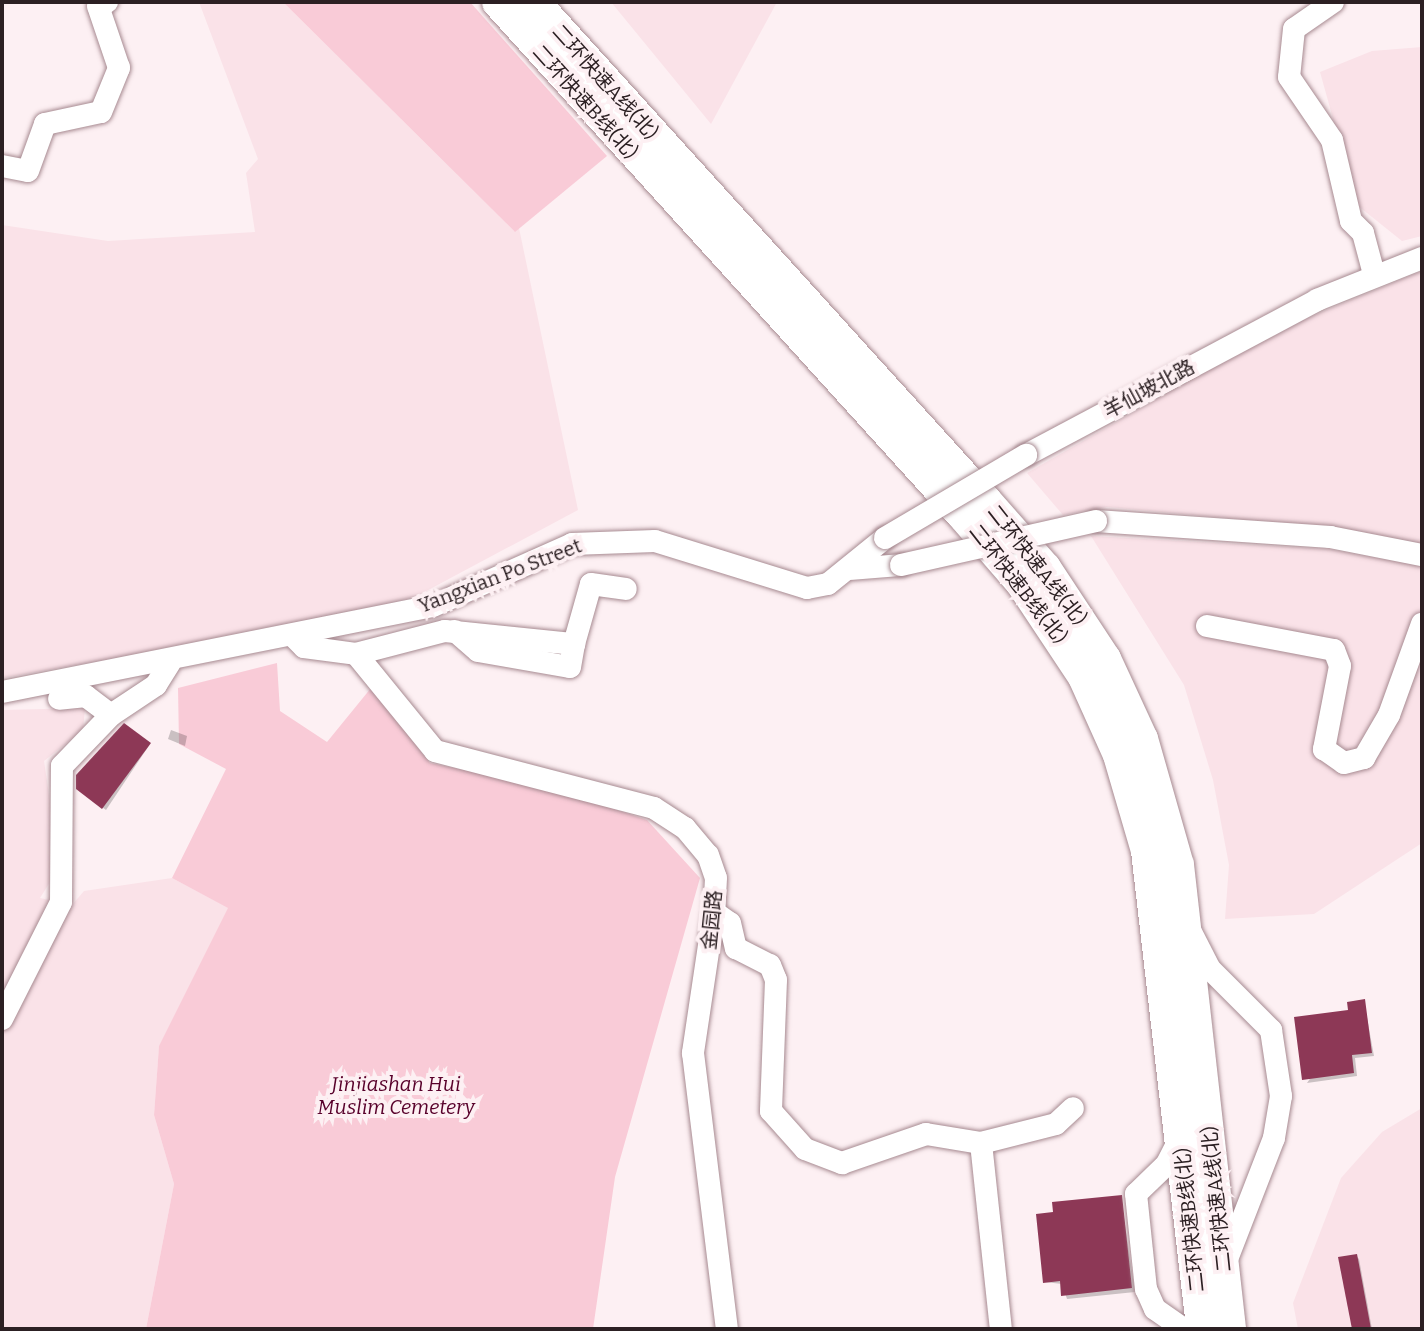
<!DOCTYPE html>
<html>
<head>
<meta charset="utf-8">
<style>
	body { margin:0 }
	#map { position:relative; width:1424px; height:1331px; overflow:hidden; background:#fdf0f3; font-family:Bitter,"Noto Sans SC",serif }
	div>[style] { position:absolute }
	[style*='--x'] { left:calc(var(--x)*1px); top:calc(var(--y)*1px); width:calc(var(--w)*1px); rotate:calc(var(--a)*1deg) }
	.built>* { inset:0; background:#fae2e8 }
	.green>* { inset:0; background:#f9cbd7 }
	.shadow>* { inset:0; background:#0003 }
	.building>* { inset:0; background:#8d3856 }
	.roads { filter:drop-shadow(0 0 2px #a78a91) drop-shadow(0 0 2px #a78a91) }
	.minor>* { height:22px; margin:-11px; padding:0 11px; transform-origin:11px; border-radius:11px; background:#fff }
	.highway>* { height:32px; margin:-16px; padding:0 16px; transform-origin:16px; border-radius:16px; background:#fff }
	.bridges { filter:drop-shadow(0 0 2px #a78a91) drop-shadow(0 0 2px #a78a91) }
	.minor-bridge>* { height:22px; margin:-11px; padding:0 11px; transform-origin:11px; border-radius:11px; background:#fff }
	span { translate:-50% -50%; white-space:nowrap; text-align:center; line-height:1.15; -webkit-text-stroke:8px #fdf0f3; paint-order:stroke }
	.street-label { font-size:20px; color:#2c2023 }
	.park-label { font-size:20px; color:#58012b; font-style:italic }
	.frame { position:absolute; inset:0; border:4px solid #2c2023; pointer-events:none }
</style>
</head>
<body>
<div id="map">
	<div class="built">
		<i style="clip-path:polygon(199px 2px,283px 2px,514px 231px,519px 228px,578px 510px,417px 596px,333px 620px,2px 678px,2px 225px,108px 241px,255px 232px,246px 173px,258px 159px)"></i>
		<i style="clip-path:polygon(611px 2px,777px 2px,711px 124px)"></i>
		<i style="clip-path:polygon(1422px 47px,1422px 236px,1402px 241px,1357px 205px,1320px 72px,1372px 51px)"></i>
		<i style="clip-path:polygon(1422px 271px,1422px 547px,1325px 527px,1107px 507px,1063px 515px,1027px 473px,1278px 330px)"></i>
		<i style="clip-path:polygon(1091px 536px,1328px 549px,1422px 566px,1422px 843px,1314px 914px,1225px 919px,1229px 865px,1213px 780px,1184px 685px)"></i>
		<i style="clip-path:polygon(85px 708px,83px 730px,44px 761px,54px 828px,50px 882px,40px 898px,72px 905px,84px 891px,172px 878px,229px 908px,159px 1047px,154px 1115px,174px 1184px,146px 1329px,2px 1329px,2px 710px)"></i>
		<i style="clip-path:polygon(1422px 1108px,1422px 1329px,1298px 1329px,1293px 1303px,1341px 1178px,1382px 1132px)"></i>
	</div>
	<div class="green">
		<i style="clip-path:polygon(283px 2px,470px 2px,607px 156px,515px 232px)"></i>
		<i style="clip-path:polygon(277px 663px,280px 711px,327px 742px,371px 688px,430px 763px,549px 787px,647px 820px,700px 878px,615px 1177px,593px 1329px,146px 1329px,174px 1184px,154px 1115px,159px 1046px,228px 908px,172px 878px,226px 769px,179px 744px,178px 688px)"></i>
	</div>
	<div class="shadow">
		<i style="clip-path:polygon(171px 730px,187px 736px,185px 746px,168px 739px)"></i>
		<i style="clip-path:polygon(150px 744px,106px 810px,81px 792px)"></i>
		<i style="clip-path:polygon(1364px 1001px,1374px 1056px,1355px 1058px,1357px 1076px,1307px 1083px)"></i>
		<i style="clip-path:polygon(1121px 1197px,1135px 1292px,1067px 1299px,1062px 1284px,1045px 1282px)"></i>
		<i style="clip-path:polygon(1356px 1256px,1359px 1259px,1372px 1329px,1354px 1329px)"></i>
	</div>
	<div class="building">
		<i style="clip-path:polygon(124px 723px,151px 743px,102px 809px,76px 789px,76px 775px)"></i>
		<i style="clip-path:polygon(1365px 999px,1372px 1053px,1352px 1055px,1354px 1073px,1302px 1080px,1294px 1017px,1348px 1010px,1347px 1002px)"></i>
		<i style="clip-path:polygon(1122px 1195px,1132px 1288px,1061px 1296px,1060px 1281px,1043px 1283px,1036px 1214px,1053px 1212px,1052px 1202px)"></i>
		<i style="clip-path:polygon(1357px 1254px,1371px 1329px,1352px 1329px,1338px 1257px)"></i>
	</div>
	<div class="roads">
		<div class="minor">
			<i style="--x:1333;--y:2;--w:47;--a:145.3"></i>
			<i style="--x:1294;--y:29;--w:48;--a:95.9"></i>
			<i style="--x:1289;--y:77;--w:76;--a:55.7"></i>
			<i style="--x:1332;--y:140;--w:83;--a:76.8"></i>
			<i style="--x:1351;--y:221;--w:17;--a:45"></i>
			<i style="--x:1363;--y:233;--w:42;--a:75"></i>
			<i style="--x:2;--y:166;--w:26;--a:11"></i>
			<i style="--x:28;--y:171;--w:50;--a:-70.1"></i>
			<i style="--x:45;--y:124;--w:57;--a:-12.1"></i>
			<i style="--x:101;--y:112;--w:48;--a:-67.8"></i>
			<i style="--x:119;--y:68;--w:65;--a:-108.7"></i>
			<i style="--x:98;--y:6;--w:10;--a:-24"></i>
			<i style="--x:1026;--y:455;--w:330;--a:-28"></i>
			<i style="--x:1317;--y:300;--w:113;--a:-21.8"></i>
			<i style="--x:1096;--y:521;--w:235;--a:3.9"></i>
			<i style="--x:1330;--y:537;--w:94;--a:11.1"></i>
			<i style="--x:851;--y:569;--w:50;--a:-4.6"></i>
			<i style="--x:1207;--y:626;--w:129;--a:10.7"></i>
			<i style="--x:1334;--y:650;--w:17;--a:69"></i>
			<i style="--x:1340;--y:666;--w:85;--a:100.9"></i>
			<i style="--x:1324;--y:749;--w:24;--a:35"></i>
			<i style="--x:1344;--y:763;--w:21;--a:-14"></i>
			<i style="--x:1364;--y:758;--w:50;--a:-59.8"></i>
			<i style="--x:1389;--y:715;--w:97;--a:-70.1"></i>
			<i style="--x:455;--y:631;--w:30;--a:41"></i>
			<i style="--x:478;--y:651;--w:93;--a:9.9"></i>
			<i style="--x:570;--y:667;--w:23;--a:-80"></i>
			<i style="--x:294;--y:637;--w:14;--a:45"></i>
			<i style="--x:304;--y:647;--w:52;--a:7.7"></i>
			<i style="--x:356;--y:654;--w:125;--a:50.8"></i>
			<i style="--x:435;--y:751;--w:226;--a:14.6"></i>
			<i style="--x:654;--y:808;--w:37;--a:33"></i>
			<i style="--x:685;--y:828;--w:35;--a:50"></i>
			<i style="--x:708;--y:855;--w:24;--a:71"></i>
			<i style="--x:716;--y:878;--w:34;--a:93"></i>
			<i style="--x:714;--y:912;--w:143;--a:98.5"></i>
			<i style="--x:693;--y:1053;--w:278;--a:83"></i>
			<i style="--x:356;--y:654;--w:92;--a:-14.5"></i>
			<i style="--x:445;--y:631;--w:130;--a:5.8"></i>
			<i style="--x:574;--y:644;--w:62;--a:-74.2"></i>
			<i style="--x:591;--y:584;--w:35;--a:8"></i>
			<i style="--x:2;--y:692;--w:439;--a:-11.3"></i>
			<i style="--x:433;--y:606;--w:152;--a:-24"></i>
			<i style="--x:572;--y:544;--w:83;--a:-2.1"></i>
			<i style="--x:655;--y:541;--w:159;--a:17.2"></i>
			<i style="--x:807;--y:588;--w:21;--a:-11"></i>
			<i style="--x:828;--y:584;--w:73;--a:-38.9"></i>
			<i style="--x:111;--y:715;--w:54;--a:-33.7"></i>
			<i style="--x:156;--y:685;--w:26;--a:-58"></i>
			<i style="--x:714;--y:912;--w:19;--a:35"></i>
			<i style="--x:730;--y:923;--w:26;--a:77"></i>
			<i style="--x:736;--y:948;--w:38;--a:27"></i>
			<i style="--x:770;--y:965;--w:16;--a:68"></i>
			<i style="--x:776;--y:980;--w:131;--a:92.2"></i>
			<i style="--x:771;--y:1111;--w:51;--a:48.2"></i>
			<i style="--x:805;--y:1149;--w:40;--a:21"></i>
			<i style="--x:842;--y:1163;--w:89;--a:-19"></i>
			<i style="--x:926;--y:1134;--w:56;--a:9.3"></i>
			<i style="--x:981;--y:1143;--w:77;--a:-14.2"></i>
			<i style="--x:1056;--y:1124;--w:23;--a:-43"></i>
			<i style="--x:1192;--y:934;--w:38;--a:63"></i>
			<i style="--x:1209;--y:968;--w:88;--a:45"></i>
			<i style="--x:1271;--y:1030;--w:67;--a:81.4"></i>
			<i style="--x:1281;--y:1096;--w:43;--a:99.5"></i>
			<i style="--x:1274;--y:1138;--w:130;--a:111.2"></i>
			<i style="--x:2;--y:1019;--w:131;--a:-63.2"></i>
			<i style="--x:61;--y:902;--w:136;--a:-89.6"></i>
			<i style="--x:62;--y:766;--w:71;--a:-46.1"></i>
			<i style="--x:111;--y:715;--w:31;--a:-143"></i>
			<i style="--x:86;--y:696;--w:27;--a:174"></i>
			<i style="--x:1179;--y:1140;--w:27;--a:117"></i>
			<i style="--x:1167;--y:1164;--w:43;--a:135.9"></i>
			<i style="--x:1136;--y:1194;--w:96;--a:84"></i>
			<i style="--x:1146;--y:1289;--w:22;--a:66"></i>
			<i style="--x:1155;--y:1309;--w:35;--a:35"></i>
			<i style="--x:981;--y:1143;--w:187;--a:83.9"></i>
		</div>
		<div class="highway">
			<i style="--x:498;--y:2;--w:691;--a:47.82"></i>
			<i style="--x:962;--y:514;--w:90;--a:49.1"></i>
			<i style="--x:1021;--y:582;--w:114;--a:56.4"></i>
			<i style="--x:1084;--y:677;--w:85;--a:65.8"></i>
			<i style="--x:1119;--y:755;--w:100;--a:73.7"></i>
			<i style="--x:1147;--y:851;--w:481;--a:83.4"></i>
			<i style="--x:534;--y:2;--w:672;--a:47.84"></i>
			<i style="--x:985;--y:500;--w:91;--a:48.6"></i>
			<i style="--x:1045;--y:568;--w:109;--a:56.6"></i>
			<i style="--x:1105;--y:659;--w:88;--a:65.2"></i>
			<i style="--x:1142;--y:739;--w:131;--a:74.1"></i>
			<i style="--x:1178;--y:865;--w:467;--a:83.6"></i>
		</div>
	</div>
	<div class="bridges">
		<div class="minor-bridge">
			<i style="--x:885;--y:538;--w:164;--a:-30.5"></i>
			<i style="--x:901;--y:565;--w:200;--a:-12.7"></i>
		</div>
	</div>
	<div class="street-label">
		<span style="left:605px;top:82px;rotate:48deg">二环快速A线(北)</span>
		<span style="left:585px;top:102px;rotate:48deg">二环快速B线(北)</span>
		<span style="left:1149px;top:389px;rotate:-28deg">羊仙坡北路</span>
		<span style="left:1037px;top:565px;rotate:52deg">二环快速A线(北)</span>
		<span style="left:500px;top:576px;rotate:-21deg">Yangxian Po Street</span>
		<span style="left:1018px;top:584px;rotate:52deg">二环快速B线(北)</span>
		<span style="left:712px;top:920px;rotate:-84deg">金园路</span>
		<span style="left:1217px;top:1199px;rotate:-96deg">二环快速A线(北)</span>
		<span style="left:1190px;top:1220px;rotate:-96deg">二环快速B线(北)</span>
	</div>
	<div class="park-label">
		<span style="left:396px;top:1096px">Jinjiashan Hui<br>Muslim Cemetery</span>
	</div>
	<div class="frame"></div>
</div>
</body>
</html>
